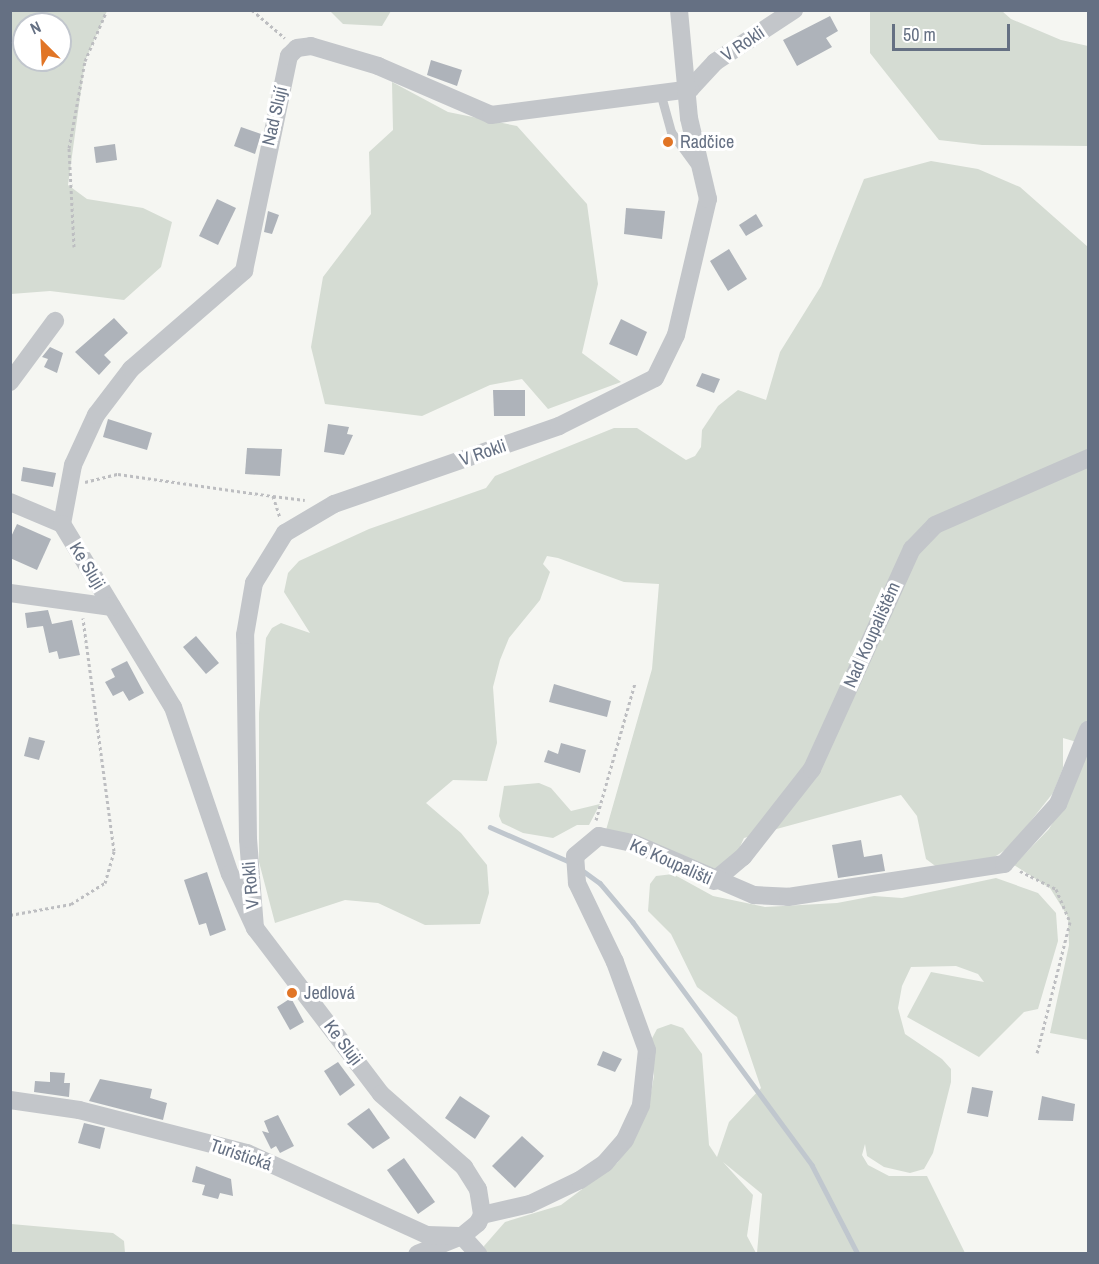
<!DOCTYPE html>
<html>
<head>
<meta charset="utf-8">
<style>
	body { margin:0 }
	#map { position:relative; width:1099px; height:1264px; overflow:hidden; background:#f5f6f2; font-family:"Archivo Narrow",sans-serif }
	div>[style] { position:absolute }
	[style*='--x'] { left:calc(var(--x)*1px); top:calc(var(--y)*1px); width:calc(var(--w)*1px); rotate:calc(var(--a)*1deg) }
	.green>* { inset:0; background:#d5dcd3 }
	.stream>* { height:4.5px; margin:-2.25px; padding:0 2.25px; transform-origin:2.25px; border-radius:2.25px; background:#c0c7ce }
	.building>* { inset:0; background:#aeb3ba }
	.path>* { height:3px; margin-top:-1.5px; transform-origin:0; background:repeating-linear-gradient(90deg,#bdbec1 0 3px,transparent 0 6px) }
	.lane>* { height:9px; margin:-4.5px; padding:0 4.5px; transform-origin:4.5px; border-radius:4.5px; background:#c3c6ca }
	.street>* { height:18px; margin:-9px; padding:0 9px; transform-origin:9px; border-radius:9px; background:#c3c6ca }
	.dots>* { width:16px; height:16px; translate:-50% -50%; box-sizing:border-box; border:3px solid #fff; border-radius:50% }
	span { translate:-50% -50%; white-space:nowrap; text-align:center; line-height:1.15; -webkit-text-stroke:6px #fff; paint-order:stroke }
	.street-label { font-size:18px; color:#657083 }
	.poi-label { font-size:18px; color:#657083 }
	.left { translate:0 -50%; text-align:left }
	.frame { position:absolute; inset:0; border:12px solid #657083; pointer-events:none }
	.north { position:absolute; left:12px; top:12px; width:60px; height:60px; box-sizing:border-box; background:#fff; border:2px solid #c1c6cd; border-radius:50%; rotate:336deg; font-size:16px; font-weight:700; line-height:24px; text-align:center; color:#657083 }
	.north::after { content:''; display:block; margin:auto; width:21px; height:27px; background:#e17526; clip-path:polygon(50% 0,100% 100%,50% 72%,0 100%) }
	.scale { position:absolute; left:892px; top:24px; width:118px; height:27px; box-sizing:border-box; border:3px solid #657083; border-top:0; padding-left:8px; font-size:18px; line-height:21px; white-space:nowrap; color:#657083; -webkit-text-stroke:4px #fff; paint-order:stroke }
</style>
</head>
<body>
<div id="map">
	<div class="green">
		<i style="clip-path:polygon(evenodd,11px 10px,107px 11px,85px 61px,68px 185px,87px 199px,143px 208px,172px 222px,161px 267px,124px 300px,50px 291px,11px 294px,11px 10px,24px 24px,60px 24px,60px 60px,24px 60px,24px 24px)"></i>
		<i style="clip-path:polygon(870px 10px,1002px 11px,1011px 19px,1061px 40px,1088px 46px,1088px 146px,982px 145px,939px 140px,870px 53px)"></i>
		<i style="clip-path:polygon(330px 11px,391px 11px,382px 26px,343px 24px)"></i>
		<i style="clip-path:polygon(392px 82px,448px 112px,517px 126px,587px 204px,598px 284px,582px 353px,621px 382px,548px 409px,522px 379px,490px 385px,422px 416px,325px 404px,311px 347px,323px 277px,371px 214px,369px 152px,393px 130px)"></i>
		<i style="clip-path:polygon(931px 161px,978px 169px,1020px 187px,1088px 247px,1088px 1040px,1050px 1033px,1069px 945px,1068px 917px,1050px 888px,1014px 865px,1049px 829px,1075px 785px,1087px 745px,1063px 738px,1063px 768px,1053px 793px,1011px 846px,987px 862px,938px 868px,926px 859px,917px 816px,901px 795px,744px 838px,738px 851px,714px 870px,606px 830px,652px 669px,659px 584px,624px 582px,558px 558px,547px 556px,543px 564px,550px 572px,540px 600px,509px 638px,500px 660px,493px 687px,497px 743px,487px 781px,453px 780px,426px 803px,461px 833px,487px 865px,489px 893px,480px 924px,425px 925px,378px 903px,345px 900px,275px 923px,259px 862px,259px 713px,266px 638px,272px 628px,281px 623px,310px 633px,284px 592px,288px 573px,299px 561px,369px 529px,486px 488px,495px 476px,614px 428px,637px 428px,686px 460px,695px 456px,701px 447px,702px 430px,718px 406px,738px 390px,766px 400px,780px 352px,821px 286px,864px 179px)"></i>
		<i style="clip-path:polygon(539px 783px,551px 788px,571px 811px,600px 804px,589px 825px,577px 825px,553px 838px,523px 833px,502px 823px,499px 816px,504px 786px)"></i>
		<i style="clip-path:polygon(673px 874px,713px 896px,765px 907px,837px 903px,874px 896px,902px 898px,996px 878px,1038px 893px,1056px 913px,1058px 941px,1038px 1009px,1024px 1012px,979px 1057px,907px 1017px,931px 972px,984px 982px,978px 974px,956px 966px,911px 967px,902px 986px,898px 1008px,905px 1034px,942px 1059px,951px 1069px,951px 1082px,933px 1153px,924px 1169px,910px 1173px,884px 1167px,867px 1156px,865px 1144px,862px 1155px,868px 1165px,889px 1176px,927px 1176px,965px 1253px,757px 1253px,762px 1194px,723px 1162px,753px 1195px,747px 1236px,756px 1253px,485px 1254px,484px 1246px,505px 1222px,561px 1205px,617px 1163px,631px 1145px,648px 1109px,654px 1076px,649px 1044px,657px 1029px,671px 1024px,683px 1028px,702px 1054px,709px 1145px,717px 1157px,729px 1122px,761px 1088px,737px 1017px,697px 987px,671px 934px,648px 911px,650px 884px,656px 876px)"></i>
		<i style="clip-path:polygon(11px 1224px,113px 1233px,124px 1241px,125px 1253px,11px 1253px)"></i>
	</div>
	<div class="stream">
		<i style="--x:490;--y:827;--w:87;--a:23.6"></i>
		<i style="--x:582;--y:870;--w:22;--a:36"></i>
		<i style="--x:600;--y:883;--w:51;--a:49.8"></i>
		<i style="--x:633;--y:922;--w:302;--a:53.6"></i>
		<i style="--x:812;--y:1165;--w:100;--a:62.7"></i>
	</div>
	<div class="building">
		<i style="clip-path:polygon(830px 16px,838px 31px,826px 38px,832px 47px,797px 66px,783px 40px)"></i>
		<i style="clip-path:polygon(431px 60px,462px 70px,457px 86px,427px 75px)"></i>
		<i style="clip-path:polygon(241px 127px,261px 134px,255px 154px,234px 146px)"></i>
		<i style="clip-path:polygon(115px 144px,117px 160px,96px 163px,94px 147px)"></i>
		<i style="clip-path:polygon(217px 199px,236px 208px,218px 245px,199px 236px)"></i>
		<i style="clip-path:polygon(626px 208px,665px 211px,662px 239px,624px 234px)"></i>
		<i style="clip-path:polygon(268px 211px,279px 215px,272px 234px,264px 232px)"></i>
		<i style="clip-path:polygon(756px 214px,763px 226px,746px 236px,739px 225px)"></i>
		<i style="clip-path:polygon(729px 249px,747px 279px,728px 291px,710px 261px)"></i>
		<i style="clip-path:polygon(114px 318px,128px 333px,104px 355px,111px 362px,99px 375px,75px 352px)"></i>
		<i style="clip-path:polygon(621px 319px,647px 332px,637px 356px,609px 344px)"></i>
		<i style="clip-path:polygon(50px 347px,63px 353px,57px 373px,44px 367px,48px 359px,42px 357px)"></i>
		<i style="clip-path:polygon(702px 373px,720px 379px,714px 393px,696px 386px)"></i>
		<i style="clip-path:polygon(493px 390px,525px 390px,525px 416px,494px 416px)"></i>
		<i style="clip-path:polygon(108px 419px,152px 433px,147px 450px,103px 437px)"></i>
		<i style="clip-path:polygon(328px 424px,349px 427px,347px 434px,353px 435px,344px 455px,324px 452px)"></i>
		<i style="clip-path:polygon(247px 448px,282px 449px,280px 476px,245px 474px)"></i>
		<i style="clip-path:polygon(23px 467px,56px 473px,53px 487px,21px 481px)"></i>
		<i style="clip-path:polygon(17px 524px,51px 539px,37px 570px,10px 558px,10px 539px)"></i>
		<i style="clip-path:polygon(48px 610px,52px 624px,72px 620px,80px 655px,59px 659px,57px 651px,49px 653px,43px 626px,27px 628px,25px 613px)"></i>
		<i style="clip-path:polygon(196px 636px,219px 663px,206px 674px,183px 647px)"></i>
		<i style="clip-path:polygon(127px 661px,144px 693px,129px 701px,123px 691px,113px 696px,105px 682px,115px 677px,111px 669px)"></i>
		<i style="clip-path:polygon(554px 684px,611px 701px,607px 717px,549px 702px)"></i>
		<i style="clip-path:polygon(29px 737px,45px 741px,39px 760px,24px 756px)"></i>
		<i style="clip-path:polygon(561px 743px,586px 750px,580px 773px,544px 762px,548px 750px,558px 754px)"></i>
		<i style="clip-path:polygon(861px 840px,864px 857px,882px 854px,885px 871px,838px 878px,832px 845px)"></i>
		<i style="clip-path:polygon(207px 872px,226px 930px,210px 936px,206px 923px,199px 925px,184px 880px)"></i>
		<i style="clip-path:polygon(291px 998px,304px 1022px,290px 1030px,277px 1007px)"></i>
		<i style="clip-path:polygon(603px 1051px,622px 1059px,615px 1072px,597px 1065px)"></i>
		<i style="clip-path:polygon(338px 1062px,355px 1085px,340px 1096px,324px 1071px)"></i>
		<i style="clip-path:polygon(50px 1072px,65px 1073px,64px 1083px,70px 1083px,69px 1097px,34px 1092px,35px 1081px,50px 1082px)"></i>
		<i style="clip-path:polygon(100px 1079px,152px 1089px,150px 1098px,167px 1103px,163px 1120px,89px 1101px)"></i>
		<i style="clip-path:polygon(972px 1087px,993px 1091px,988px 1117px,967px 1113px)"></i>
		<i style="clip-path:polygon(460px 1096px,490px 1116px,475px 1139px,445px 1118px)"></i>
		<i style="clip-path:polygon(1042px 1096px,1075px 1104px,1073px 1121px,1038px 1120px)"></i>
		<i style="clip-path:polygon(369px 1108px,390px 1138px,373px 1149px,347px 1124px)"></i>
		<i style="clip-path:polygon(278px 1115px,294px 1146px,280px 1153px,276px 1146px,271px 1149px,262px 1131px,269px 1133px,264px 1121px)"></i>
		<i style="clip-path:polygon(84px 1123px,105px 1128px,100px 1149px,78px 1143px)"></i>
		<i style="clip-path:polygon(522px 1136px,544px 1156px,515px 1188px,492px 1166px)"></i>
		<i style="clip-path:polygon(404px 1158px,435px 1202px,418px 1214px,387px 1170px)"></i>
		<i style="clip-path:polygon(196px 1166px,231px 1179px,233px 1196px,220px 1193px,218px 1199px,202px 1195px,205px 1185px,192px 1182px)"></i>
	</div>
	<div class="path">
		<i style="--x:252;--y:10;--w:43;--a:40.3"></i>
		<i style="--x:74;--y:247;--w:99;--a:-92.9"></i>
		<i style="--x:69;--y:148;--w:88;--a:-79.6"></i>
		<i style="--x:85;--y:61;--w:56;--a:-66.7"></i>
		<i style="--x:85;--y:482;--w:34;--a:-14"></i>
		<i style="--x:118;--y:474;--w:157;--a:8.1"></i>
		<i style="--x:273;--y:496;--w:22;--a:72"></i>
		<i style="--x:273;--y:496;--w:32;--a:7"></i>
		<i style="--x:596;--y:820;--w:142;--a:-74.1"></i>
		<i style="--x:1020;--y:871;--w:40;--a:26.6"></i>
		<i style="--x:1056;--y:889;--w:36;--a:67"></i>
		<i style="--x:1070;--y:922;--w:135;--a:104.1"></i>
		<i style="--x:10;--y:915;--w:62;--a:-10.2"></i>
		<i style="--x:71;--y:904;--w:40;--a:-32"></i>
		<i style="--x:105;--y:883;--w:33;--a:-74"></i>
		<i style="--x:114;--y:851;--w:235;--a:-97.6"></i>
	</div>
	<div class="lane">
		<i style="--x:660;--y:92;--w:41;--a:74.6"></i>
		<i style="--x:671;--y:132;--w:39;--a:54"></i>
	</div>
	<div class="street">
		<i style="--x:690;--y:89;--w:37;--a:-47"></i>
		<i style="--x:715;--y:62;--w:95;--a:-33.4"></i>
		<i style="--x:10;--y:382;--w:76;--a:-53.6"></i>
		<i style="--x:10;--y:502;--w:56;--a:22.9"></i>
		<i style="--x:62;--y:524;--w:60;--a:-79.4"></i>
		<i style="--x:73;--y:465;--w:55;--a:-65.3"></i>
		<i style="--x:96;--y:415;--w:58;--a:-52.7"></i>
		<i style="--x:131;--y:369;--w:150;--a:-40.9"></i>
		<i style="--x:244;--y:271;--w:220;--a:-78.2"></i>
		<i style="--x:289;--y:56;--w:11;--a:-45"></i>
		<i style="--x:297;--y:48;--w:14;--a:-8"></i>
		<i style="--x:311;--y:46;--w:70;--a:16.6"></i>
		<i style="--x:378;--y:66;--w:123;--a:23.4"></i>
		<i style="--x:491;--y:115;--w:201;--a:-7.4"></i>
		<i style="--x:62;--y:524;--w:214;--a:58.8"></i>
		<i style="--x:173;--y:707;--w:176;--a:71.2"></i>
		<i style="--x:230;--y:874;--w:60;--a:65.2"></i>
		<i style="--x:255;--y:928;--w:208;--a:52.8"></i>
		<i style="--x:381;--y:1094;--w:111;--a:41.3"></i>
		<i style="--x:464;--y:1167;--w:26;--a:58"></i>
		<i style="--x:478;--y:1189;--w:26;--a:81"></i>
		<i style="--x:482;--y:1215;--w:9;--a:117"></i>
		<i style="--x:478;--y:1223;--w:21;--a:141"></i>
		<i style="--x:462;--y:1236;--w:48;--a:158.2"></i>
		<i style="--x:10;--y:593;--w:103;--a:7.8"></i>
		<i style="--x:714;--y:881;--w:38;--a:-40"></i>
		<i style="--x:743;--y:857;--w:112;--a:-51.9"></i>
		<i style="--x:812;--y:769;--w:242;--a:-65.6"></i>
		<i style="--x:912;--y:549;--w:33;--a:-46"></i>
		<i style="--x:935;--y:525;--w:167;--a:-23.6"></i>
		<i style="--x:255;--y:928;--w:89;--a:-94.5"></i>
		<i style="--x:248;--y:839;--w:204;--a:-90.8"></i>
		<i style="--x:245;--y:635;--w:53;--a:-80.2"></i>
		<i style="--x:254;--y:583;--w:59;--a:-58.2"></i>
		<i style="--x:285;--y:533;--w:57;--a:-30.6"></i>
		<i style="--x:334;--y:504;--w:238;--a:-19.1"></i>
		<i style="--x:559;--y:426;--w:107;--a:-26.6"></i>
		<i style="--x:655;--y:378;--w:48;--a:-64"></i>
		<i style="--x:676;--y:335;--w:140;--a:-76.8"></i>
		<i style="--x:708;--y:199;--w:83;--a:-103.2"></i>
		<i style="--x:689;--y:118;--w:108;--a:-95.3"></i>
		<i style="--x:10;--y:1100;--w:70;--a:8.2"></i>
		<i style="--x:79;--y:1110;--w:173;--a:14.4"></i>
		<i style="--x:247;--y:1153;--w:198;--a:24.5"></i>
		<i style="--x:427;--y:1235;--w:32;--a:2"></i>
		<i style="--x:482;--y:1215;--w:49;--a:-12.9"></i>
		<i style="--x:530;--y:1204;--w:55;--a:-25.6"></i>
		<i style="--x:580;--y:1180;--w:30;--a:-34"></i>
		<i style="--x:605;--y:1163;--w:30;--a:-49"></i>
		<i style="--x:625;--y:1140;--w:38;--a:-65"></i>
		<i style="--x:641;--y:1105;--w:55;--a:-83.8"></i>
		<i style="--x:647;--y:1050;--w:94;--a:-110"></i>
		<i style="--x:615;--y:962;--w:88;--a:-115.7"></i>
		<i style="--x:577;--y:883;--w:27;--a:-94"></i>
		<i style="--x:575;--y:856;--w:31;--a:-40"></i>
		<i style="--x:599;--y:836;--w:35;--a:12"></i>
		<i style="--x:633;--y:843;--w:132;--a:23.3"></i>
		<i style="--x:754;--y:895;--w:34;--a:3"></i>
		<i style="--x:788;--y:897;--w:219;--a:-8.7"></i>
		<i style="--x:1004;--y:864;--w:81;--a:-48"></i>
		<i style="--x:1058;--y:804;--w:80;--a:-67.9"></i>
		<i style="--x:462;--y:1236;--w:24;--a:48"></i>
	</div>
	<div class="dots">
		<i style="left:668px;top:142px;background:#e17526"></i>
		<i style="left:292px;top:993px;background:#e17526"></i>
	</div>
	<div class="street-label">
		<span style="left:743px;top:44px;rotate:-34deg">V Rokli</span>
		<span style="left:275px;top:116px;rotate:-77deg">Nad Slují</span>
		<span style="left:483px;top:453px;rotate:-19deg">V Rokli</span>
		<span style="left:87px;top:566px;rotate:59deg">Ke Sluji</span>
		<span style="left:872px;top:635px;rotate:-66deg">Nad Koupalištěm</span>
		<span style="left:671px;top:862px;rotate:24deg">Ke Koupališti</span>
		<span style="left:251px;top:885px;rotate:-95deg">V Rokli</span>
		<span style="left:343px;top:1043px;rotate:53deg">Ke Sluji</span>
		<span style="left:241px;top:1155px;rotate:19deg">Turistická</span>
	</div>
	<div class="poi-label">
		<span class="left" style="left:680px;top:142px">Radčice</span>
		<span class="left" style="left:304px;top:993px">Jedlová</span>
	</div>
	<div class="frame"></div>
	<div class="north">N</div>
	<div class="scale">50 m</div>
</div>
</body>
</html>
